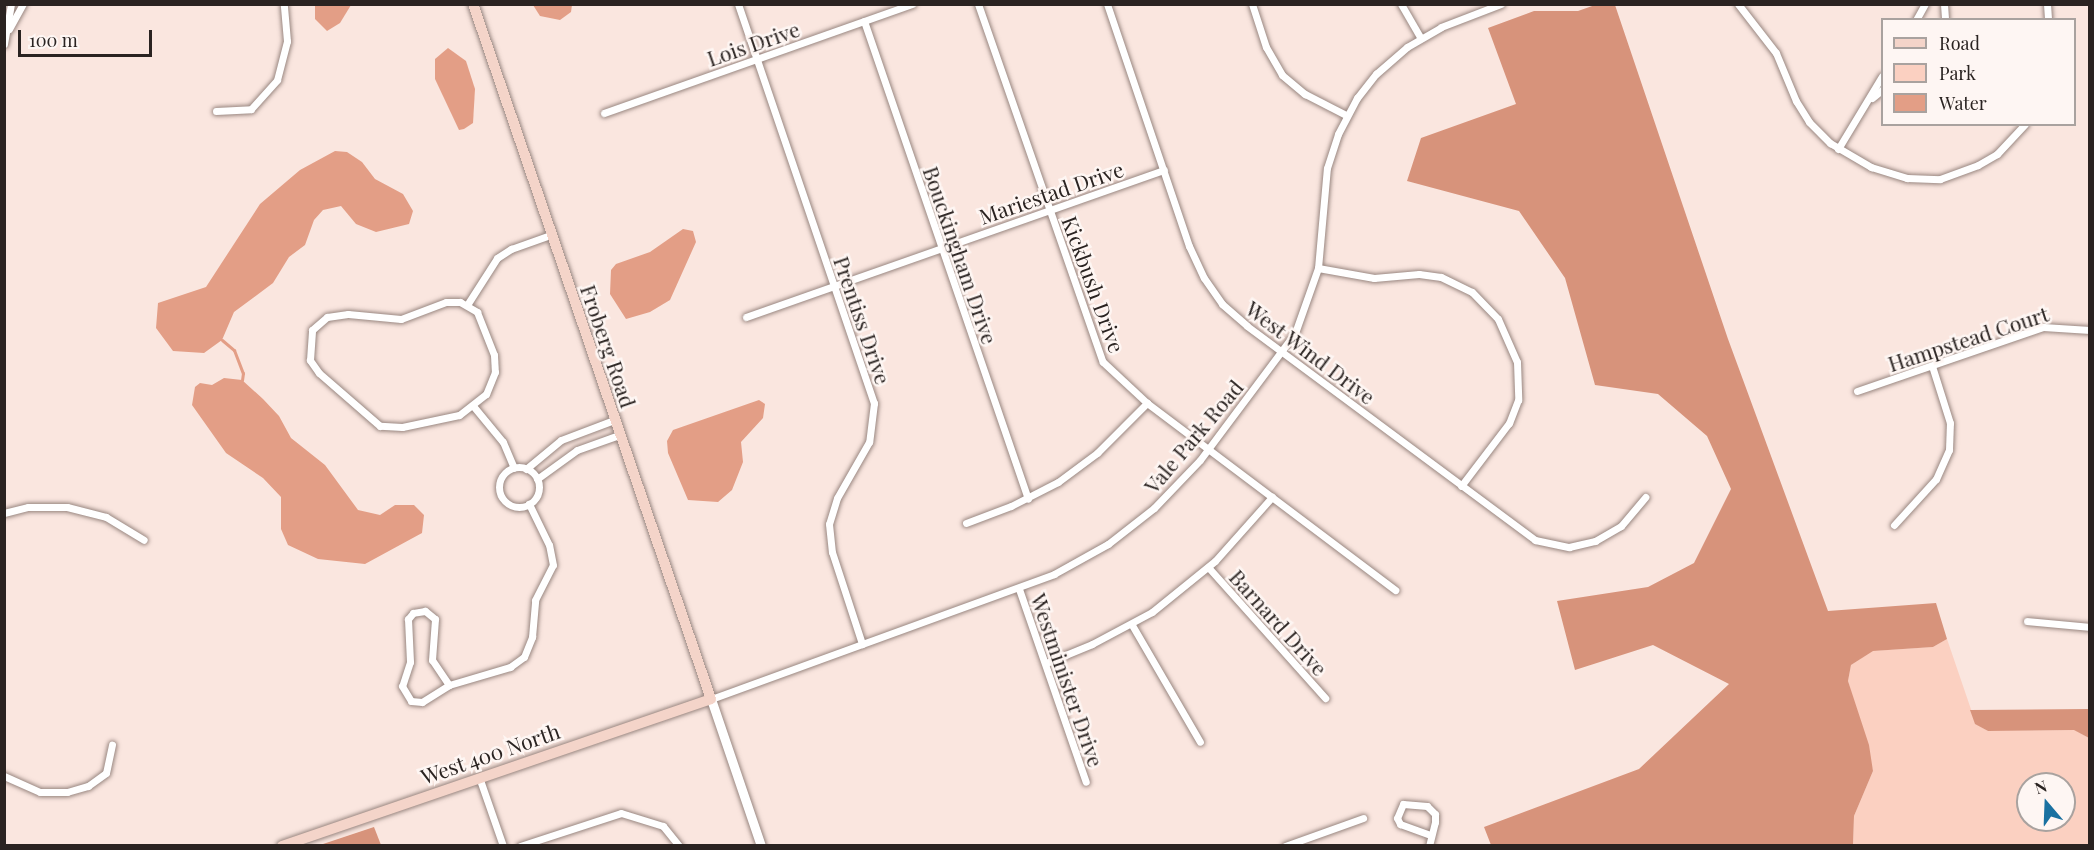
<!DOCTYPE html>
<html>
<head>
<meta charset="utf-8">
<style>
	body { margin:0 }
	#map { position:relative; width:2094px; height:850px; overflow:hidden; background:#fae6df; font-family:"Playfair Display",serif }
	div>[style] { position:absolute }
	[style*='--x'] { left:calc(var(--x)*1px); top:calc(var(--y)*1px); width:calc(var(--w)*1px); rotate:calc(var(--a)*1deg) }
	.green>* { inset:0; background:#fbd0c1 }
	.forest>* { inset:0; background:#d7937b }
	.water>* { inset:0; background:#e39e86 }
	.stream>* { height:3px; margin:-1.5px; padding:0 1.5px; transform-origin:1.5px; border-radius:1.5px; background:#e39e86 }
	.roads { filter:drop-shadow(0 0 2px #998781) drop-shadow(0 0 2px #998781) }
	.minor>* { height:7px; margin:-3.5px; padding:0 3.5px; transform-origin:3.5px; border-radius:3.5px; background:#fff }
	.minor>.ring { margin:-3.5px; padding:0; box-sizing:content-box; background:none; border:7px solid #fff; border-radius:50% }
	.tertiary>* { height:9px; margin:-4.5px; padding:0 4.5px; transform-origin:4.5px; border-radius:4.5px; background:#fff }
	.secondary>* { height:10px; margin:-5px; padding:0 5px; transform-origin:5px; border-radius:5px; background:#f4d4c9 }
	span { translate:-50% -50%; white-space:nowrap; text-align:center; line-height:1.15; -webkit-text-stroke:5px #fef6f3; paint-order:stroke }
	.street-label { font-size:21px; color:#2a2321 }
	.frame { position:absolute; inset:0; border:6px solid #2a2321; pointer-events:none }
	.legend { position:absolute; left:1881px; top:18px; width:195px; height:108px; box-sizing:border-box; background:#fef6f3; border:2px solid #a9a29f; margin:0; padding:8px 10px; list-style:none; font-size:18px; color:#2a2321 }
	.legend li { display:flex; align-items:center; gap:12px; height:30px }
	.legend b { width:30px; border:2px solid #a9a29f }
	.north { position:absolute; left:2016px; top:772px; width:60px; height:60px; box-sizing:border-box; background:#fef6f3; border:2px solid #a9a29f; border-radius:50%; rotate:341deg; font-size:16px; font-weight:700; line-height:24px; text-align:center; color:#2a2321 }
	.north::after { content:''; display:block; margin:auto; width:21px; height:27px; background:#1a71a1; clip-path:polygon(50% 0,100% 100%,50% 72%,0 100%) }
	.scale { position:absolute; left:18px; top:30px; width:134px; height:27px; box-sizing:border-box; border:3px solid #2a2321; border-top:0; padding-left:8px; font-size:18px; line-height:21px; white-space:nowrap; color:#2a2321; -webkit-text-stroke:4px #fef6f3; paint-order:stroke }
</style>
</head>
<body>
<div id="map">
	<div class="green">
		<i style="clip-path:polygon(evenodd,1947px 639px,1976px 724px,1988px 731px,2075px 730px,2089px 738px,2089px 845px,1853px 845px,1854px 816px,1873px 771px,1848px 681px,1851px 665px,1872px 651px,1933px 647px,1947px 639px,2028px 784px,2064px 784px,2064px 820px,2028px 820px,2028px 784px)"></i>
	</div>
	<div class="forest">
		<i style="clip-path:polygon(1595px 5px,1615px 5px,1728px 339px,1828px 611px,1936px 603px,1947px 639px,1933px 647px,1873px 651px,1851px 665px,1848px 681px,1869px 745px,1873px 771px,1854px 816px,1853px 845px,1491px 845px,1484px 827px,1639px 769px,1729px 684px,1653px 645px,1575px 670px,1557px 601px,1648px 587px,1694px 563px,1731px 489px,1707px 436px,1658px 394px,1595px 385px,1565px 278px,1519px 211px,1407px 181px,1421px 138px,1516px 104px,1488px 28px,1534px 11px,1578px 11px)"></i>
		<i style="clip-path:polygon(2089px 709px,2089px 738px,2074px 730px,1988px 731px,1975px 724px,1970px 710px)"></i>
		<i style="clip-path:polygon(374px 827px,381px 845px,320px 845px)"></i>
	</div>
	<div class="water">
		<i style="clip-path:polygon(315px 5px,351px 4px,351px 5px,340px 23px,327px 31px,315px 19px)"></i>
		<i style="clip-path:polygon(572px 5px,571px 12px,560px 20px,540px 16px,533px 5px)"></i>
		<i style="clip-path:polygon(448px 48px,466px 61px,475px 89px,473px 123px,464px 129px,459px 130px,435px 79px,435px 59px)"></i>
		<i style="clip-path:polygon(335px 151px,347px 152px,362px 162px,375px 179px,403px 194px,413px 211px,409px 224px,376px 232px,356px 224px,341px 206px,323px 210px,314px 220px,305px 245px,289px 257px,273px 283px,234px 312px,222px 340px,204px 353px,173px 351px,156px 328px,158px 303px,206px 287px,260px 204px,300px 170px)"></i>
		<i style="clip-path:polygon(683px 229px,693px 231px,696px 242px,670px 300px,650px 312px,626px 319px,610px 294px,611px 270px,616px 264px,650px 252px)"></i>
		<i style="clip-path:polygon(224px 378px,242px 380px,263px 399px,279px 416px,291px 438px,325px 465px,358px 510px,380px 515px,395px 505px,414px 505px,424px 515px,422px 533px,365px 564px,318px 559px,288px 545px,281px 529px,281px 497px,263px 478px,226px 453px,192px 405px,195px 387px,200px 383px,212px 385px)"></i>
		<i style="clip-path:polygon(759px 400px,765px 404px,763px 418px,741px 442px,743px 462px,732px 490px,718px 502px,688px 500px,668px 453px,667px 441px,673px 430px)"></i>
	</div>
	<div class="stream">
		<i style="--x:222;--y:340;--w:16;--a:40"></i>
		<i style="--x:234;--y:350;--w:25;--a:69"></i>
		<i style="--x:243;--y:373;--w:7;--a:98"></i>
	</div>
	<div class="roads">
		<div class="minor">
			<i style="--x:738;--y:4;--w:422;--a:71.2"></i>
			<i style="--x:874;--y:403;--w:39;--a:97"></i>
			<i style="--x:869;--y:442;--w:64;--a:119.7"></i>
			<i style="--x:837;--y:498;--w:27;--a:107"></i>
			<i style="--x:829;--y:524;--w:28;--a:84"></i>
			<i style="--x:832;--y:552;--w:97;--a:71.9"></i>
			<i style="--x:978;--y:4;--w:379;--a:70.8"></i>
			<i style="--x:1103;--y:362;--w:60;--a:43"></i>
			<i style="--x:1147;--y:403;--w:311;--a:37"></i>
			<i style="--x:1107;--y:4;--w:256;--a:71.3"></i>
			<i style="--x:1189;--y:246;--w:35;--a:65"></i>
			<i style="--x:1204;--y:278;--w:32;--a:55"></i>
			<i style="--x:1222;--y:304;--w:33;--a:41"></i>
			<i style="--x:1247;--y:326;--w:359;--a:36.6"></i>
			<i style="--x:1535;--y:540;--w:35;--a:12"></i>
			<i style="--x:1569;--y:547;--w:27;--a:-13"></i>
			<i style="--x:1595;--y:541;--w:30;--a:-30"></i>
			<i style="--x:1621;--y:526;--w:38;--a:-50"></i>
			<i style="--x:1252;--y:4;--w:45;--a:72"></i>
			<i style="--x:1266;--y:47;--w:32;--a:60"></i>
			<i style="--x:1282;--y:75;--w:30;--a:40"></i>
			<i style="--x:1305;--y:94;--w:46;--a:27.1"></i>
			<i style="--x:1401;--y:4;--w:39;--a:60"></i>
			<i style="--x:1738;--y:4;--w:62;--a:52.2"></i>
			<i style="--x:1776;--y:53;--w:52;--a:67.4"></i>
			<i style="--x:1796;--y:101;--w:25;--a:58"></i>
			<i style="--x:1809;--y:122;--w:30;--a:45"></i>
			<i style="--x:1830;--y:143;--w:48;--a:30.3"></i>
			<i style="--x:1871;--y:167;--w:38;--a:17"></i>
			<i style="--x:1907;--y:178;--w:33;--a:2"></i>
			<i style="--x:1940;--y:179;--w:40;--a:-20.2"></i>
			<i style="--x:1978;--y:165;--w:22;--a:-30"></i>
			<i style="--x:1997;--y:154;--w:41;--a:-47"></i>
			<i style="--x:1944;--y:4;--w:16;--a:86"></i>
			<i style="--x:2047;--y:4;--w:16;--a:86"></i>
			<i style="--x:1916;--y:20;--w:18;--a:-61"></i>
			<i style="--x:864;--y:21;--w:505;--a:71.06"></i>
			<i style="--x:9;--y:29;--w:29;--a:-61"></i>
			<i style="--x:4;--y:44;--w:41;--a:-80.1"></i>
			<i style="--x:1872;--y:98;--w:13;--a:-39"></i>
			<i style="--x:216;--y:111;--w:35;--a:-3"></i>
			<i style="--x:251;--y:109;--w:39;--a:-48"></i>
			<i style="--x:277;--y:80;--w:40;--a:-75.6"></i>
			<i style="--x:287;--y:41;--w:37;--a:-95"></i>
			<i style="--x:604;--y:113;--w:327;--a:-19.5"></i>
			<i style="--x:1838;--y:149;--w:85;--a:-58.9"></i>
			<i style="--x:1318;--y:268;--w:57;--a:10.1"></i>
			<i style="--x:1374;--y:278;--w:45;--a:-5.1"></i>
			<i style="--x:1419;--y:274;--w:22;--a:8"></i>
			<i style="--x:1441;--y:277;--w:34;--a:26"></i>
			<i style="--x:1472;--y:292;--w:37;--a:46"></i>
			<i style="--x:1498;--y:319;--w:47;--a:66.2"></i>
			<i style="--x:1517;--y:362;--w:38;--a:88"></i>
			<i style="--x:1518;--y:400;--w:25;--a:111"></i>
			<i style="--x:1509;--y:423;--w:79;--a:127.3"></i>
			<i style="--x:446;--y:302;--w:14;--a:0"></i>
			<i style="--x:460;--y:302;--w:20;--a:30"></i>
			<i style="--x:477;--y:312;--w:46;--a:68.4"></i>
			<i style="--x:494;--y:355;--w:17;--a:87"></i>
			<i style="--x:495;--y:372;--w:24;--a:112"></i>
			<i style="--x:486;--y:394;--w:34;--a:142"></i>
			<i style="--x:459;--y:415;--w:58;--a:168.1"></i>
			<i style="--x:402;--y:427;--w:22;--a:-177"></i>
			<i style="--x:380;--y:426;--w:81;--a:-139"></i>
			<i style="--x:319;--y:373;--w:16;--a:-125"></i>
			<i style="--x:310;--y:360;--w:30;--a:-86"></i>
			<i style="--x:312;--y:330;--w:20;--a:-41"></i>
			<i style="--x:327;--y:317;--w:21;--a:-8"></i>
			<i style="--x:348;--y:314;--w:53;--a:5.4"></i>
			<i style="--x:401;--y:319;--w:48;--a:-20.7"></i>
			<i style="--x:467;--y:305;--w:56;--a:-57.4"></i>
			<i style="--x:497;--y:258;--w:17;--a:-33"></i>
			<i style="--x:511;--y:249;--w:41;--a:-19.7"></i>
			<i style="--x:746;--y:317;--w:443;--a:-19.4"></i>
			<i style="--x:1857;--y:391;--w:197;--a:-19"></i>
			<i style="--x:2043;--y:327;--w:47;--a:3.7"></i>
			<i style="--x:474;--y:407;--w:45;--a:50.4"></i>
			<i style="--x:503;--y:442;--w:28;--a:67"></i>
			<i class="ring" style="left:499px;top:467px;width:33px;height:33px"></i>
			<i style="--x:526;--y:469;--w:45;--a:-39.6"></i>
			<i style="--x:561;--y:440;--w:57;--a:-20.7"></i>
			<i style="--x:537;--y:479;--w:49;--a:-35.9"></i>
			<i style="--x:577;--y:450;--w:45;--a:-19.7"></i>
			<i style="--x:4;--y:513;--w:25;--a:-14"></i>
			<i style="--x:28;--y:507;--w:39;--a:0"></i>
			<i style="--x:67;--y:507;--w:40;--a:14.4"></i>
			<i style="--x:106;--y:517;--w:44;--a:31.2"></i>
			<i style="--x:966;--y:523;--w:48;--a:-20.7"></i>
			<i style="--x:1011;--y:506;--w:53;--a:-27.1"></i>
			<i style="--x:1058;--y:482;--w:49;--a:-36.6"></i>
			<i style="--x:1097;--y:453;--w:71;--a:-45"></i>
			<i style="--x:1894;--y:525;--w:62;--a:-47.6"></i>
			<i style="--x:1936;--y:479;--w:32;--a:-66"></i>
			<i style="--x:1949;--y:450;--w:27;--a:-88"></i>
			<i style="--x:1950;--y:423;--w:60;--a:-107.5"></i>
			<i style="--x:1208;--y:567;--w:176;--a:48.2"></i>
			<i style="--x:1019;--y:589;--w:204;--a:70.9"></i>
			<i style="--x:2027;--y:621;--w:63;--a:5.4"></i>
			<i style="--x:1132;--y:625;--w:135;--a:59.8"></i>
			<i style="--x:1046;--y:663;--w:50;--a:-22.4"></i>
			<i style="--x:1092;--y:644;--w:68;--a:-28.1"></i>
			<i style="--x:1152;--y:612;--w:81;--a:-39"></i>
			<i style="--x:1215;--y:561;--w:86;--a:-48.3"></i>
			<i style="--x:449;--y:685;--w:30;--a:-124"></i>
			<i style="--x:432;--y:660;--w:41;--a:-85.8"></i>
			<i style="--x:435;--y:619;--w:13;--a:-141"></i>
			<i style="--x:425;--y:611;--w:12;--a:171"></i>
			<i style="--x:413;--y:613;--w:8;--a:130"></i>
			<i style="--x:408;--y:619;--w:43;--a:87.3"></i>
			<i style="--x:410;--y:662;--w:25;--a:108"></i>
			<i style="--x:402;--y:686;--w:17;--a:59"></i>
			<i style="--x:411;--y:701;--w:11;--a:5"></i>
			<i style="--x:422;--y:702;--w:32;--a:-32"></i>
			<i style="--x:449;--y:685;--w:64;--a:-16.4"></i>
			<i style="--x:510;--y:667;--w:17;--a:-36"></i>
			<i style="--x:524;--y:657;--w:22;--a:-68"></i>
			<i style="--x:532;--y:637;--w:37;--a:-85"></i>
			<i style="--x:535;--y:600;--w:39;--a:-63"></i>
			<i style="--x:553;--y:565;--w:20;--a:-101"></i>
			<i style="--x:549;--y:545;--w:46;--a:-116"></i>
			<i style="--x:711;--y:699;--w:365;--a:-20"></i>
			<i style="--x:1054;--y:574;--w:62;--a:-29.1"></i>
			<i style="--x:1108;--y:544;--w:58;--a:-38"></i>
			<i style="--x:1154;--y:508;--w:66;--a:-46.2"></i>
			<i style="--x:1200;--y:460;--w:159;--a:-53.2"></i>
			<i style="--x:1295;--y:333;--w:69;--a:-70.5"></i>
			<i style="--x:1318;--y:268;--w:100;--a:-84.9"></i>
			<i style="--x:1327;--y:168;--w:36;--a:-72"></i>
			<i style="--x:1338;--y:134;--w:41;--a:-62.2"></i>
			<i style="--x:1357;--y:98;--w:31;--a:-52"></i>
			<i style="--x:1376;--y:74;--w:41;--a:-41.1"></i>
			<i style="--x:1407;--y:47;--w:39;--a:-30"></i>
			<i style="--x:1441;--y:27;--w:64;--a:-21"></i>
			<i style="--x:4;--y:776;--w:39;--a:24"></i>
			<i style="--x:40;--y:792;--w:27;--a:0"></i>
			<i style="--x:67;--y:792;--w:22;--a:-16"></i>
			<i style="--x:88;--y:786;--w:22;--a:-36"></i>
			<i style="--x:106;--y:773;--w:29;--a:-78"></i>
			<i style="--x:479;--y:777;--w:73;--a:70.8"></i>
			<i style="--x:520;--y:846;--w:106;--a:-18.1"></i>
			<i style="--x:621;--y:813;--w:44;--a:17.2"></i>
			<i style="--x:663;--y:826;--w:26;--a:51"></i>
			<i style="--x:1285;--y:846;--w:83;--a:-19.7"></i>
			<i style="--x:1429;--y:846;--w:25;--a:-76"></i>
			<i style="--x:1435;--y:822;--w:8;--a:-90"></i>
			<i style="--x:1435;--y:814;--w:11;--a:-135"></i>
			<i style="--x:1427;--y:806;--w:24;--a:-175"></i>
			<i style="--x:1403;--y:804;--w:15;--a:113"></i>
			<i style="--x:1397;--y:818;--w:7;--a:63"></i>
			<i style="--x:1400;--y:824;--w:33;--a:20"></i>
		</div>
		<div class="tertiary">
			<i style="--x:711;--y:699;--w:155;--a:71.2"></i>
		</div>
		<div class="secondary">
			<i style="--x:282;--y:846;--w:453;--a:-18.9"></i>
			<i style="--x:711;--y:699;--w:735;--a:-108.9"></i>
		</div>
	</div>
	<div class="street-label">
		<span style="left:753px;top:43px;rotate:-19deg">Lois Drive</span>
		<span style="left:1051px;top:192px;rotate:-19deg">Mariestad Drive</span>
		<span style="left:961px;top:255px;rotate:71deg">Bouckingham Drive</span>
		<span style="left:1094px;top:284px;rotate:70deg">Kickbush Drive</span>
		<span style="left:863px;top:320px;rotate:71deg">Prentiss Drive</span>
		<span style="left:1968px;top:338px;rotate:-18deg">Hampstead Court</span>
		<span style="left:609px;top:346px;rotate:71deg">Froberg Road</span>
		<span style="left:1311px;top:352px;rotate:37deg">West Wind Drive</span>
		<span style="left:1193px;top:436px;rotate:-50deg">Vale Park Road</span>
		<span style="left:1279px;top:622px;rotate:48deg">Barnard Drive</span>
		<span style="left:1068px;top:680px;rotate:71deg">Westminister Drive</span>
		<span style="left:490px;top:753px;rotate:-19deg">West 400 North</span>
	</div>
	<div class="frame"></div>
	<ul class="legend">
	<li><b style="height:8px;background:#f4d4c9"></b>Road</li>
	<li><b style="height:16px;background:#fbd0c1"></b>Park</li>
	<li><b style="height:16px;background:#e39e86"></b>Water</li>
	</ul>
	<div class="north">N</div>
	<div class="scale">100 m</div>
</div>
</body>
</html>
